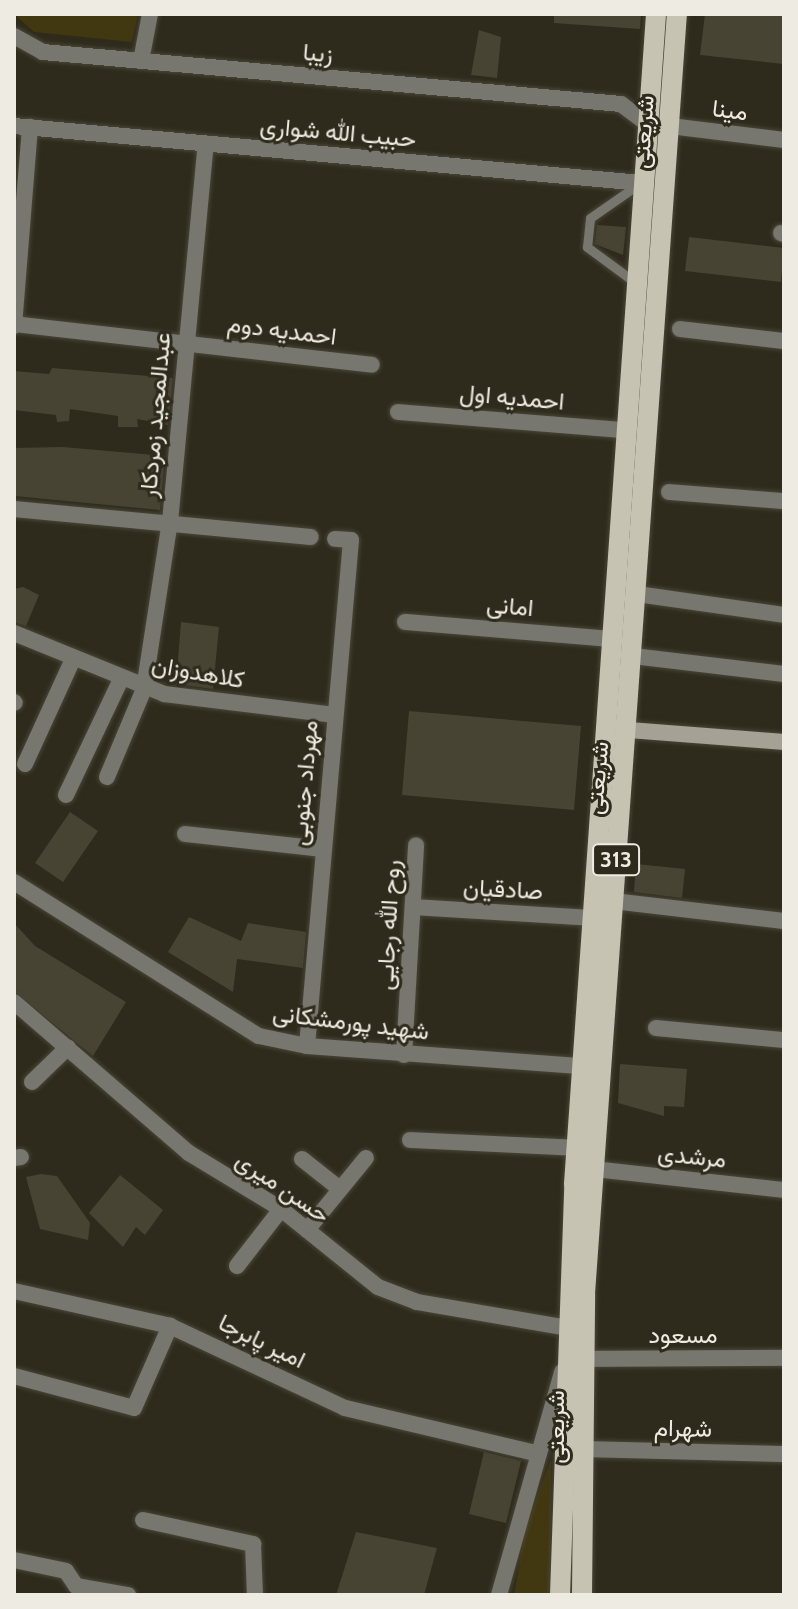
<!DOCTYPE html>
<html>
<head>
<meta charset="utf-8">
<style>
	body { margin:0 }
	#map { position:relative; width:798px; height:1609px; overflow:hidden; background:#2e2b1c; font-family:Cabin,Vazirmatn,sans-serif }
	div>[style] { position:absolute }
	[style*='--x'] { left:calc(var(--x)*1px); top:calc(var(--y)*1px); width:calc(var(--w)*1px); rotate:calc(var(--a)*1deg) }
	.green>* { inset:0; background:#413711 }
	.building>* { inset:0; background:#484434 }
	.roads { filter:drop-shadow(0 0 2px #494638) drop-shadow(0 0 2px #494638) }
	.service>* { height:9px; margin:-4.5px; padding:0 4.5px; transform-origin:4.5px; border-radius:4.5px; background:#78776f }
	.minor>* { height:16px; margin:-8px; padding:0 8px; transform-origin:8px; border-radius:8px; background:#78776f }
	.tertiary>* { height:16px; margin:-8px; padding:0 8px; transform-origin:8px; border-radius:8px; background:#78776f }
	.secondary>* { height:16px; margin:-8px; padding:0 8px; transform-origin:8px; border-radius:8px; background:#a5a295 }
	.primary>* { height:20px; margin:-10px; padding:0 10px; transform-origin:10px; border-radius:10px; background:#c7c3b3 }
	span { translate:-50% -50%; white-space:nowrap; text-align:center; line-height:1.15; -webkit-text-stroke:6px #2e2b1c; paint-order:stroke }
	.shield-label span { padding:2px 6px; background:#2e2b1c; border:2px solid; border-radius:6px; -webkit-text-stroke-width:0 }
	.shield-label { font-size:22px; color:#eeece2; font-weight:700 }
	.street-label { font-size:24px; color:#eeece2 }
	.frame { position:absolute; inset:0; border:16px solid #eeece2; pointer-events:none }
</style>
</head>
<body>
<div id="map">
	<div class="green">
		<i style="clip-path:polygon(14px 14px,138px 14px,132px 42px,34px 32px)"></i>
		<i style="clip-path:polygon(551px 1459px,551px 1595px,514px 1595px,525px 1531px)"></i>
	</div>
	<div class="building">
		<i style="clip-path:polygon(554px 14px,641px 14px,640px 29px,554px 23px)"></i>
		<i style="clip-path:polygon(705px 14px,784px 14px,784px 64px,700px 55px)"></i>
		<i style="clip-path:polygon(479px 30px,501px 37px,497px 78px,471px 75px)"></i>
		<i style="clip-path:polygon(597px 225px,626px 227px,623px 255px,595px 244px)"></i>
		<i style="clip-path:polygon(689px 237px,784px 248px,781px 282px,685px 271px)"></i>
		<i style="clip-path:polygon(52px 368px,173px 378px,168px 425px,137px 419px,138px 427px,118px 427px,118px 416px,70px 409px,69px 421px,57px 422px,56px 415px,14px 410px,14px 371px,49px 374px)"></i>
		<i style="clip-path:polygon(63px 447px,165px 456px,160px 510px,14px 496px,14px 448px)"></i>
		<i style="clip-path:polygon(23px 587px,39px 595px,26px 626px,14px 622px,14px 589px)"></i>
		<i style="clip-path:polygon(181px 622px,219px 627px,213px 689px,176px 684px)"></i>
		<i style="clip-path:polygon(409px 711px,581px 726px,574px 810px,402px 795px)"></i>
		<i style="clip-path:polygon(70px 812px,98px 831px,63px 882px,35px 863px)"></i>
		<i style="clip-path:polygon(636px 864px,685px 869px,682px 898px,634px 892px)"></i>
		<i style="clip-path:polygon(189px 917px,241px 941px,248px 923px,306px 932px,303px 968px,237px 959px,233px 992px,168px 952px)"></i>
		<i style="clip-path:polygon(14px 923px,35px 946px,126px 1002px,93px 1056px,14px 991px)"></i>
		<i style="clip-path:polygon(620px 1064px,687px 1069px,684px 1107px,664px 1106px,664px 1116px,618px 1103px)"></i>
		<i style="clip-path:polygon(41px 1174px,57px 1176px,90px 1223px,88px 1240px,40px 1229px,26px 1177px)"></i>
		<i style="clip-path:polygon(120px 1175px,163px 1210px,145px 1235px,136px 1227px,123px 1247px,89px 1213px)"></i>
		<i style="clip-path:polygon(484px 1452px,521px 1461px,506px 1523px,469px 1514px)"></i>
		<i style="clip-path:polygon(356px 1532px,437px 1548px,424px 1595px,336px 1595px)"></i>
	</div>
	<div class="roads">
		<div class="service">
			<i style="--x:636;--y:283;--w:61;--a:-143.7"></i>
			<i style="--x:587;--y:247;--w:29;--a:-84"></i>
			<i style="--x:590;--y:218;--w:56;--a:-34.8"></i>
		</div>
		<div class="minor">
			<i style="--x:141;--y:61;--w:48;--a:-79.2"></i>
			<i style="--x:14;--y:126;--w:631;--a:5.19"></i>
			<i style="--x:781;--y:233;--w:3;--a:18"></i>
			<i style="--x:14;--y:324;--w:360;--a:6.5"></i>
			<i style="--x:14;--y:326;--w:200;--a:-85.4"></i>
			<i style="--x:680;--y:329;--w:105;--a:6.6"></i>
			<i style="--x:398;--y:412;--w:226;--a:4.6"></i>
			<i style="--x:669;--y:492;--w:115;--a:4.5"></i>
			<i style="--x:14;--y:509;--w:298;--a:5.4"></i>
			<i style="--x:637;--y:594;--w:148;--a:8.1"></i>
			<i style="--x:405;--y:622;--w:208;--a:4.7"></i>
			<i style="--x:14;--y:633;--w:162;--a:22.1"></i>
			<i style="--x:164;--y:694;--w:172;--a:7"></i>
			<i style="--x:633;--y:656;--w:152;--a:6.8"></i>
			<i style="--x:14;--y:702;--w:1;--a:45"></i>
			<i style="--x:25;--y:764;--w:115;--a:-65.4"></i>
			<i style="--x:107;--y:777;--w:95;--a:-67.2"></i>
			<i style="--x:144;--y:689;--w:169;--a:-81.2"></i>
			<i style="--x:170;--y:522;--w:380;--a:-84.6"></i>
			<i style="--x:66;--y:795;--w:128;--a:-64.6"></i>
			<i style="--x:185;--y:834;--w:138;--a:6.2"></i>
			<i style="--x:613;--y:901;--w:172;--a:6.7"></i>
			<i style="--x:413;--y:907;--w:178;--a:3.5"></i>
			<i style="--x:14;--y:1002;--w:231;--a:40.8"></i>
			<i style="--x:189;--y:1153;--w:108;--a:31.3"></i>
			<i style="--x:281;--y:1209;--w:124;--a:38.8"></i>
			<i style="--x:378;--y:1287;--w:42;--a:21"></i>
			<i style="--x:417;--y:1302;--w:152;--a:9.8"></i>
			<i style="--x:656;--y:1028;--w:129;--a:5.4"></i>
			<i style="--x:307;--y:1046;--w:508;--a:-85.03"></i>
			<i style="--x:351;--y:540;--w:16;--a:-176"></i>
			<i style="--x:404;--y:1055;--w:210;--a:-86.7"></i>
			<i style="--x:32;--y:1082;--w:50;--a:-44.2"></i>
			<i style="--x:410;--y:1140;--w:167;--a:2.7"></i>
			<i style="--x:14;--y:1158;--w:7;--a:-8"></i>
			<i style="--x:302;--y:1159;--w:48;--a:38.3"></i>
			<i style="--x:594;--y:1169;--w:191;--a:6.3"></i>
			<i style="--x:307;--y:1230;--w:93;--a:-50.7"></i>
			<i style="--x:237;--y:1266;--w:72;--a:-52.3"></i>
			<i style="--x:14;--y:1291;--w:160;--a:12.6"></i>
			<i style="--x:574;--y:1359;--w:210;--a:-0.3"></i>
			<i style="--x:14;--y:1376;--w:124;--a:14.9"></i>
			<i style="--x:134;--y:1408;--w:90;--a:-66.3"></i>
			<i style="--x:170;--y:1326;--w:193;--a:25.1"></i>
			<i style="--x:345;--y:1408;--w:199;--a:13.3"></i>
			<i style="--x:581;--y:1449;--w:203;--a:1.4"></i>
			<i style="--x:143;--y:1520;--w:113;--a:12.3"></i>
			<i style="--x:253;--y:1544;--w:51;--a:87.8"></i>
			<i style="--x:14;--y:1560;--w:53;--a:11.9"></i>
			<i style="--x:66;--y:1571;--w:18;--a:56"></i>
			<i style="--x:76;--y:1586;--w:53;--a:9.8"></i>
		</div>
		<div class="tertiary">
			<i style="--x:14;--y:36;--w:33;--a:29"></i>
			<i style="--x:43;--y:52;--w:580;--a:5.14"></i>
			<i style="--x:621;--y:104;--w:34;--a:37"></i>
			<i style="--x:670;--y:126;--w:115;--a:7"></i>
			<i style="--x:14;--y:882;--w:289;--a:32.2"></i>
			<i style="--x:259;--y:1036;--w:49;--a:11.8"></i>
			<i style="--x:307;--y:1046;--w:276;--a:4.2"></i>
			<i style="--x:499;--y:1595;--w:232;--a:-74.2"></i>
		</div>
		<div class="secondary">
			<i style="--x:616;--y:729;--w:169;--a:4.4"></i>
		</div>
		<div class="primary">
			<i style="--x:560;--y:1595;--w:411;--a:-88"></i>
			<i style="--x:574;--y:1184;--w:1173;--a:-85.99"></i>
			<i style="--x:582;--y:1595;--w:302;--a:-89.4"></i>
			<i style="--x:585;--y:1293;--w:1282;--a:-85.89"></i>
		</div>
	</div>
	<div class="shield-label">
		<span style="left:616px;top:860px">313</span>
	</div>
	<div class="street-label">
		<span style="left:318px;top:53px;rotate:5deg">زیبا</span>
		<span style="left:730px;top:110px;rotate:7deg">مینا</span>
		<span style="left:338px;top:132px;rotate:5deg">حبیب الله شواری</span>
		<span style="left:643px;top:132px;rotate:-86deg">شریعتی</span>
		<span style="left:282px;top:330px;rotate:7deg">احمدیه دوم</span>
		<span style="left:512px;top:397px;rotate:5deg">احمدیه اول</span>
		<span style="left:155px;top:415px;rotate:-85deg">عبدالمجید زمردکار</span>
		<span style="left:510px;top:606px;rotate:5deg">امانی</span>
		<span style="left:198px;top:672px;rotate:10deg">کلاهدوزان</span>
		<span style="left:597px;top:778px;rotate:-85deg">شریعتی</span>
		<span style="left:304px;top:783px;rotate:-85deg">مهرداد جنوبی</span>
		<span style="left:503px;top:889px;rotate:3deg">صادقیان</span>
		<span style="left:388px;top:925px;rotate:-87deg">روح الله رجایی</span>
		<span style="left:351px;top:1022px;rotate:7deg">شهید پورمشکانی</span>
		<span style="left:692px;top:1156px;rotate:6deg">مرشدی</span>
		<span style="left:283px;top:1187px;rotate:34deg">حسن میری</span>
		<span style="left:683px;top:1335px">مسعود</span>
		<span style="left:262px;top:1341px;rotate:26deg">امیر پابرجا</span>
		<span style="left:556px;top:1427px;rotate:-90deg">شریعتی</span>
		<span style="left:683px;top:1428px;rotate:1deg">شهرام</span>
	</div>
	<div class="frame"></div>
</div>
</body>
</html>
